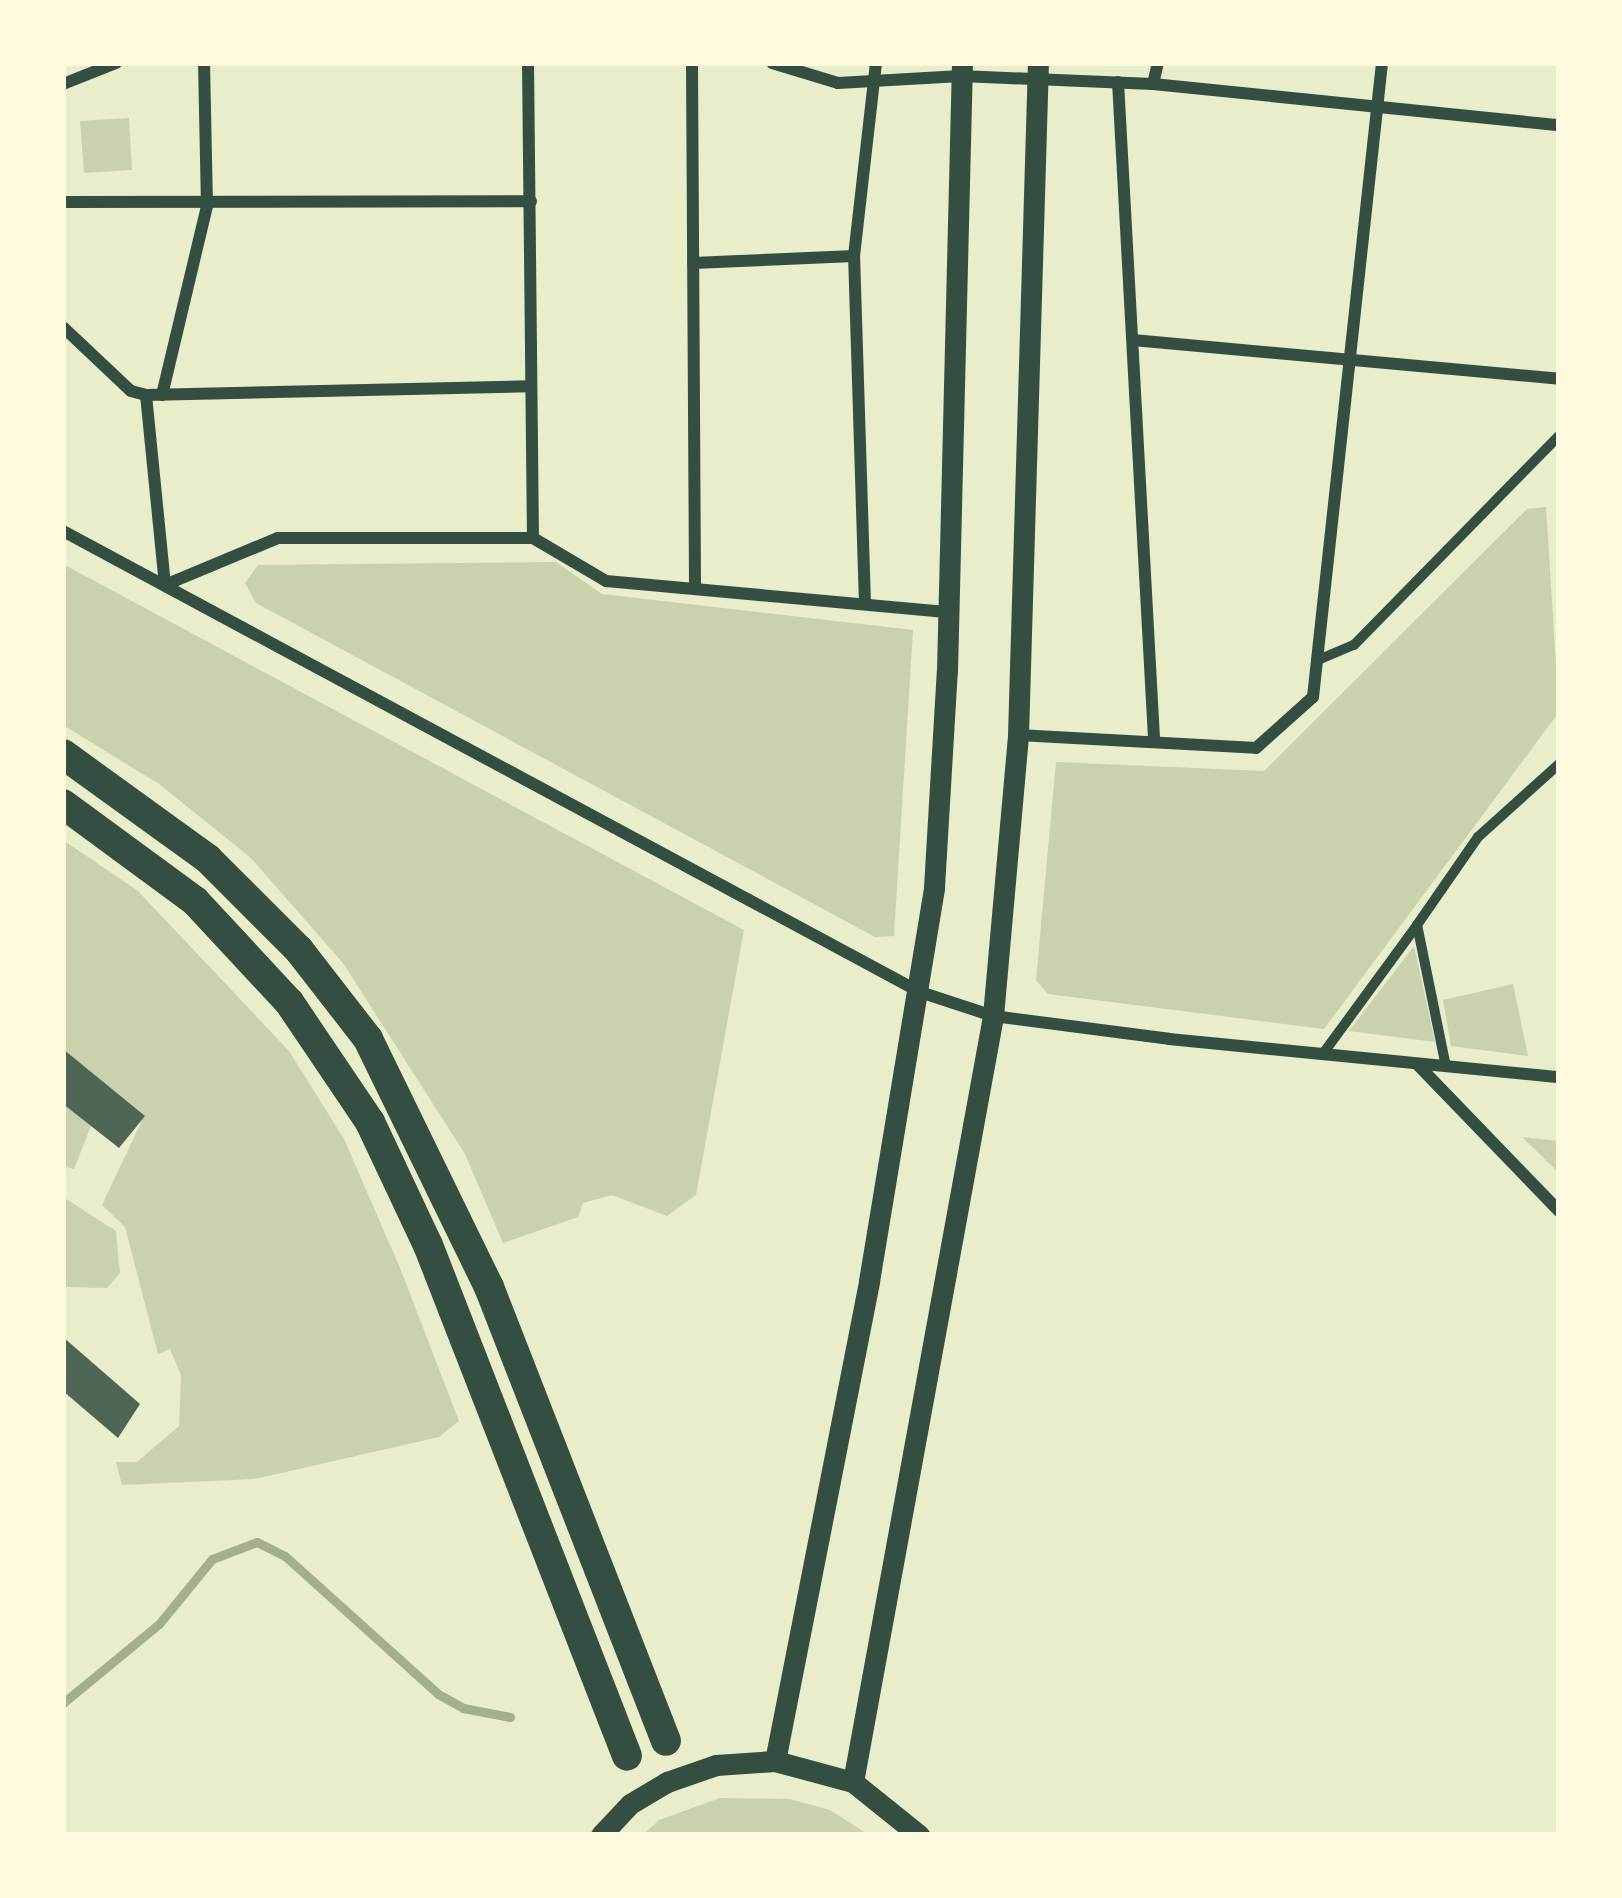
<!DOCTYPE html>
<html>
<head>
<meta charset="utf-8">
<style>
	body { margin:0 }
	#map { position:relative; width:1622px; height:1898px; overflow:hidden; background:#e9edc9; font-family:"Archivo Narrow",sans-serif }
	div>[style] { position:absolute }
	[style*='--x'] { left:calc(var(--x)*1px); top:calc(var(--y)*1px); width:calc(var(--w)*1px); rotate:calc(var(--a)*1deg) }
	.green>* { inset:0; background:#cad2ad }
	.stream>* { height:9px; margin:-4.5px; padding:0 4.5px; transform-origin:4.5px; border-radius:4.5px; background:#a3b18a }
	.building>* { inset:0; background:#4f6655 }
	.pedestrian>* { height:10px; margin:-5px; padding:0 5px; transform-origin:5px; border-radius:5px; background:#344e41 }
	.minor>* { height:12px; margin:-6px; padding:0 6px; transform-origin:6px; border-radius:6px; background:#344e41 }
	.tertiary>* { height:21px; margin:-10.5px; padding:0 10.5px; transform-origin:10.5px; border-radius:10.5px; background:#344e41 }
	.motorway>* { height:30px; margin:-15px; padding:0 15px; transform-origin:15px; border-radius:15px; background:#344e41 }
	span { translate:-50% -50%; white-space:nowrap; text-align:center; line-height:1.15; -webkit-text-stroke:9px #fefae0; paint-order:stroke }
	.frame { position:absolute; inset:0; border:66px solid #fefae0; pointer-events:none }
</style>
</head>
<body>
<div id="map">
	<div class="green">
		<i style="clip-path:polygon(129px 118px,132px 170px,84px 173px,80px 121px)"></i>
		<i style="clip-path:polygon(1546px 507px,1559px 712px,1324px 1029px,1048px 994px,1036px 980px,1056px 762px,1264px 771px,1527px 509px)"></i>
		<i style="clip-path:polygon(556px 562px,602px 594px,913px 630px,894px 936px,875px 937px,256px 603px,245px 583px,258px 565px)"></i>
		<i style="clip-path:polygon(63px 564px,744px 930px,696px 1195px,667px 1216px,612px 1195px,583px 1203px,578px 1217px,503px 1243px,465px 1154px,343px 963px,251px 858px,159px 784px,63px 725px)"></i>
		<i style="clip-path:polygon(63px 840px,138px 891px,289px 1051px,344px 1139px,400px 1268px,459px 1421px,439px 1437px,255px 1479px,122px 1485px,116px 1462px,137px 1462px,179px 1426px,181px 1375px,170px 1349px,158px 1354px,125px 1227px,102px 1205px,144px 1116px,63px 1049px)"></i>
		<i style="clip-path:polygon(1414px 946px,1435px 1042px,1349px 1031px)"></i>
		<i style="clip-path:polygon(1513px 984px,1528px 1056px,1451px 1046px,1443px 1000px)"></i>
		<i style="clip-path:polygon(63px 1104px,91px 1126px,74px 1169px,63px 1166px)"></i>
		<i style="clip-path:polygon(1522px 1137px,1559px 1141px,1559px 1173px)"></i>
		<i style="clip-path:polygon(63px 1197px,116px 1231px,120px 1273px,107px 1288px,63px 1287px)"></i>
		<i style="clip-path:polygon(720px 1798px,790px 1799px,830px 1810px,869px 1835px,643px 1835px,659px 1820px)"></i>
	</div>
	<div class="stream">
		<i style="--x:63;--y:1703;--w:124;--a:-39.5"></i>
		<i style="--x:159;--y:1624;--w:84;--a:-50.8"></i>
		<i style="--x:212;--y:1559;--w:48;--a:-20.7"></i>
		<i style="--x:257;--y:1542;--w:31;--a:27"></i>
		<i style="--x:285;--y:1556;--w:206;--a:42"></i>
		<i style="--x:438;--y:1694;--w:29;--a:29"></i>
		<i style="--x:463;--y:1708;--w:48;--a:10.8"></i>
	</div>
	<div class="building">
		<i style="clip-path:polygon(63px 1049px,145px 1116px,119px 1148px,63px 1104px)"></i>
		<i style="clip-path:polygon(63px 1337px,140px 1404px,118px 1438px,63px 1391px)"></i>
	</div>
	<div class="pedestrian">
		<i style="--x:1318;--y:660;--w:39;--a:-23"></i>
		<i style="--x:1354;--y:645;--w:293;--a:-45.6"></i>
		<i style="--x:1322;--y:1055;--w:161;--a:-53.8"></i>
		<i style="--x:1446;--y:1067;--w:145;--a:-101.5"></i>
		<i style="--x:1417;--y:925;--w:107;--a:-55.3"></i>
		<i style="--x:1478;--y:837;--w:109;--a:-42"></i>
	</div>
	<div class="minor">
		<i style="--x:528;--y:63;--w:475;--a:89.4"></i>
		<i style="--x:692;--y:63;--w:525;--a:89.67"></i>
		<i style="--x:772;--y:63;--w:69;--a:16.9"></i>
		<i style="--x:838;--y:83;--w:123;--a:-3.3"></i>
		<i style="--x:961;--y:76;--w:192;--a:2.4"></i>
		<i style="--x:1153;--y:84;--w:408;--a:5.8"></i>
		<i style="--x:1118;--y:82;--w:658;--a:86.86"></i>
		<i style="--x:63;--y:84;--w:57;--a:-21.6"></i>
		<i style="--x:1153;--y:84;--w:22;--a:-77"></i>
		<i style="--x:63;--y:202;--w:468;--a:-0.1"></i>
		<i style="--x:693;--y:263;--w:161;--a:-2.5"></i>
		<i style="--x:63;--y:327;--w:93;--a:43.3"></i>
		<i style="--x:131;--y:391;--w:16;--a:15"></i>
		<i style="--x:146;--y:395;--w:383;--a:-1.3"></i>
		<i style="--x:1133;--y:340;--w:428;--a:5.2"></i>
		<i style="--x:146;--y:395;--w:191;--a:84.3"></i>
		<i style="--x:165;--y:585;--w:122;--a:-22.6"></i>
		<i style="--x:278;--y:538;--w:255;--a:0"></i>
		<i style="--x:533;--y:538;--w:85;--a:30.5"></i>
		<i style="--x:606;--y:581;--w:344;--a:5.2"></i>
		<i style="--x:162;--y:395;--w:194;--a:-76.6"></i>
		<i style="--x:207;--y:206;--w:143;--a:-91.2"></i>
		<i style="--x:63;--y:531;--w:973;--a:28.28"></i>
		<i style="--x:920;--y:992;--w:77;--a:18.2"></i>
		<i style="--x:993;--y:1016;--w:177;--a:7.4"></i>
		<i style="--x:1169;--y:1039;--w:392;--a:5.6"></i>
		<i style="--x:865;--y:604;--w:348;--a:-91.8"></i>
		<i style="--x:854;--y:256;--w:194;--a:-83.5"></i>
		<i style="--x:1018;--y:735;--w:238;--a:3.1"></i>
		<i style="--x:1256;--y:748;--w:76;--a:-41.8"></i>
		<i style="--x:1313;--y:697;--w:638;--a:-83.79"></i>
		<i style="--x:1418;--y:1065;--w:203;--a:46"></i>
	</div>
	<div class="tertiary">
		<i style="--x:775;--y:1761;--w:489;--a:-78.9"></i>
		<i style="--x:869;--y:1281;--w:399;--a:-80.6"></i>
		<i style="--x:934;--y:887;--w:216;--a:-86.6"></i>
		<i style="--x:947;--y:671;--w:608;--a:-88.59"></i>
		<i style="--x:853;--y:1782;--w:779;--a:-79.64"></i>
		<i style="--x:993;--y:1016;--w:282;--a:-84.9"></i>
		<i style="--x:1018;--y:735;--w:672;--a:-88.3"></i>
		<i style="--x:601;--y:1835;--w:42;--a:-46.9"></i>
		<i style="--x:630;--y:1804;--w:43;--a:-30.7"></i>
		<i style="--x:667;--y:1782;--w:52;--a:-19.1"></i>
		<i style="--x:716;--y:1765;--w:59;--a:-3.9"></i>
		<i style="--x:775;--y:1761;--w:81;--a:15.1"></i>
		<i style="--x:853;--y:1782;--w:85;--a:38.8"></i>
	</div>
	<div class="motorway">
		<i style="--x:63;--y:754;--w:179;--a:35.9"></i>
		<i style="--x:208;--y:859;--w:129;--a:45"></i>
		<i style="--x:299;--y:950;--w:113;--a:52.2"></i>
		<i style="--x:368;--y:1039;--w:276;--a:64"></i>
		<i style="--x:489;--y:1287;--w:487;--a:68.7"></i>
		<i style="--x:63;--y:804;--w:164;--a:36.3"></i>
		<i style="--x:195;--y:901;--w:138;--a:47.1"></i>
		<i style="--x:289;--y:1002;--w:145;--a:56"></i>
		<i style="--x:370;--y:1122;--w:136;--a:64.8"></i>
		<i style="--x:428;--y:1245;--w:548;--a:68.72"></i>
	</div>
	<div class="frame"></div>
</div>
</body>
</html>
